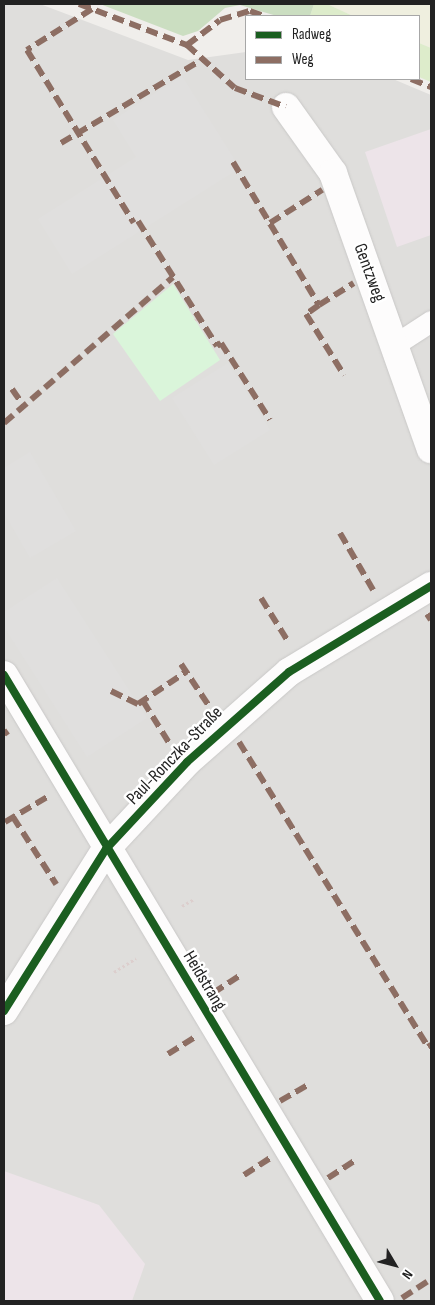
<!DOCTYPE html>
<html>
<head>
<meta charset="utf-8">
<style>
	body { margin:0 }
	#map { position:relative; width:435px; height:1305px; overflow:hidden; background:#f0eeeb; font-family:"Sofia Sans Condensed",sans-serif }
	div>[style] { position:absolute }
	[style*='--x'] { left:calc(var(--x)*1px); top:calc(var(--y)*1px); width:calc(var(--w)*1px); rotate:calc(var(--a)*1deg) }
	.residential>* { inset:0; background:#dfdedc }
	.industrial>* { inset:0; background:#ede4e9 }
	.farmland>* { inset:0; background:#efefdf }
	.grass>* { inset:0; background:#ddeccb }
	.forest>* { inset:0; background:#cbdec1 }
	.park>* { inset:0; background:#daf5da }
	.parking>* { inset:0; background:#e0dfde }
	.path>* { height:3px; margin-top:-1.5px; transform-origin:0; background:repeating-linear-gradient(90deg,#dccecd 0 2.5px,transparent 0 5px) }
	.roads { filter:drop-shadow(0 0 1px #c9c8c7) drop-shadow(0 0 1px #c9c8c7) }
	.lane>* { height:21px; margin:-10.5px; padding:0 10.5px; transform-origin:10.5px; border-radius:10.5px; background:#fdfcfc }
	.street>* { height:28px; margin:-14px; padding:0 14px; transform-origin:14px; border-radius:14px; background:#fdfcfc }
	.quiet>* { height:6px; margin-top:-3px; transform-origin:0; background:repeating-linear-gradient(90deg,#8d6e63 0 12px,transparent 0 18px) }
	.cycleway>* { height:8px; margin:-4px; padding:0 4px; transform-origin:4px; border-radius:4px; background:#1b5e20 }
	span { translate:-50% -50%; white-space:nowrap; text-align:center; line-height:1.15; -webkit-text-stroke:5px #fff; paint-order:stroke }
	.street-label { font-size:18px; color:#222 }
	.frame { position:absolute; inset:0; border:5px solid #222; pointer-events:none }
	.legend { position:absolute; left:245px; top:15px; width:175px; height:65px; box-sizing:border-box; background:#fff; border:1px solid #a7a7a7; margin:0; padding:6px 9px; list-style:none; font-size:15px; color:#222 }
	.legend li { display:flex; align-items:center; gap:10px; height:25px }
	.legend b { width:25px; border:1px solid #a7a7a7 }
	.north { position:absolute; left:370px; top:1240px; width:50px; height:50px; -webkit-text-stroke:4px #fff; paint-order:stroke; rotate:127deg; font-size:14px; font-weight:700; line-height:20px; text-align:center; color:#222 }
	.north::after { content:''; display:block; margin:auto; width:18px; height:22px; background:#222; clip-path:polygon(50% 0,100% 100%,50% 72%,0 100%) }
</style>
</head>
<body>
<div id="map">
	<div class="residential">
		<i style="clip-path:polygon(4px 4px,40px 4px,188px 60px,246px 52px,246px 79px,393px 79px,431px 95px,431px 1301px,4px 1301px)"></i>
	</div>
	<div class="industrial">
		<i style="clip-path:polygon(431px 129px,431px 235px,397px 247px,365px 152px)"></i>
		<i style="clip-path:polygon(4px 1171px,99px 1205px,145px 1264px,132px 1301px,4px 1301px)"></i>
	</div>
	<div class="farmland">
		<i style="clip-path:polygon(327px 4px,431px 4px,431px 48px,419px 43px,419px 16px,353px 16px)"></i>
	</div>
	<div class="grass">
		<i style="clip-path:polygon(314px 4px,327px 4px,353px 16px,310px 16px)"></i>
		<i style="clip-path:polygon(419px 43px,431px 48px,431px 82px,419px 77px)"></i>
	</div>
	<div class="forest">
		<i style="clip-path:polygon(100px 4px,314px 4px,310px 16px,277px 16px,240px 5px,225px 8px,198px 31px,183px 36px)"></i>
	</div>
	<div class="park">
		<i style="clip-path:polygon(173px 284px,220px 360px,160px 401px,113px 334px)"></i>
	</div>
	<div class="parking">
		<i style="clip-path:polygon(182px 76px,240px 168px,72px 274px,38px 219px,136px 157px,113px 120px)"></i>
		<i style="clip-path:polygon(228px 363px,270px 430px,214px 465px,172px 398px)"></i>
		<i style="clip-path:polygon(30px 452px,76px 531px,30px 558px,4px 513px,4px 468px)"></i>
		<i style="clip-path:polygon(57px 578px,147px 718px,87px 757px,4px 627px,4px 612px)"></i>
	</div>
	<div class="path">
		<i style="--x:141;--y:305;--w:4;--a:63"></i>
		<i style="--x:195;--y:320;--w:4;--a:-27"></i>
		<i style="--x:182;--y:906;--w:14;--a:-30"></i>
		<i style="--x:114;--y:972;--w:26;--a:-32"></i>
	</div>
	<div class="roads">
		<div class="lane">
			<i style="--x:394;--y:345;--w:44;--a:-33"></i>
		</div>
		<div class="street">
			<i style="--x:286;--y:107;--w:81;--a:54.5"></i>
			<i style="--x:333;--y:173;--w:293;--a:70.5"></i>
			<i style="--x:4;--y:675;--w:730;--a:59.01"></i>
			<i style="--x:4;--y:1011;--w:191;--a:-57.8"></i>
			<i style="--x:106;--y:849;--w:119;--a:-47"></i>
			<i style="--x:187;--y:762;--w:136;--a:-41.4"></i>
			<i style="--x:289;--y:672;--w:166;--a:-31.2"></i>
		</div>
	</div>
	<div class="quiet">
		<i style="--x:79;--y:4;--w:116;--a:20.8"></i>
		<i style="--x:187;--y:45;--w:64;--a:41.9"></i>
		<i style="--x:235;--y:88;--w:54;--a:20.4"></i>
		<i style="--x:92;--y:9;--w:77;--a:147.8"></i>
		<i style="--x:27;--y:50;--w:203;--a:58.3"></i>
		<i style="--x:187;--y:45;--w:41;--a:-37.1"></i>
		<i style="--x:220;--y:20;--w:31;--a:-17"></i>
		<i style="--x:250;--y:11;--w:15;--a:20"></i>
		<i style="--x:411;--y:79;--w:22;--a:22"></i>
		<i style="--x:61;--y:143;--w:165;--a:-30.6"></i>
		<i style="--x:233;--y:162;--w:167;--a:59"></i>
		<i style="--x:319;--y:305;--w:16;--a:145"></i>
		<i style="--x:306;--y:314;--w:72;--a:58.1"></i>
		<i style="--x:138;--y:221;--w:148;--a:57.7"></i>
		<i style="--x:217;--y:346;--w:5;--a:-37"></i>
		<i style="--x:221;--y:343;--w:91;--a:57.5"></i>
		<i style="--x:270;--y:223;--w:62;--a:-32.4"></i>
		<i style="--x:319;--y:305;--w:41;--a:-32.2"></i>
		<i style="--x:12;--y:389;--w:21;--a:55"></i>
		<i style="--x:4;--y:423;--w:223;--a:-40.8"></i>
		<i style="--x:340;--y:533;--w:66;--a:59.9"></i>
		<i style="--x:261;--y:598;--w:53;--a:58.1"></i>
		<i style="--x:427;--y:614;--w:7;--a:56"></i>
		<i style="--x:181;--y:664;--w:54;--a:56.3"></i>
		<i style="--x:111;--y:691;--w:30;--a:26"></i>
		<i style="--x:138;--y:704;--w:58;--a:-33.7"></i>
		<i style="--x:143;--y:701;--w:53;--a:58.1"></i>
		<i style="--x:4;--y:734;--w:5;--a:-37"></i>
		<i style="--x:239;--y:742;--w:359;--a:58.2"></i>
		<i style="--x:428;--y:1047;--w:4;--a:-34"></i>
		<i style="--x:13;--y:817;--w:80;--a:57.3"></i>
		<i style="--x:5;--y:822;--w:51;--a:-30.6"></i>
		<i style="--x:213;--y:993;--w:33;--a:-33"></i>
		<i style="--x:168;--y:1054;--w:32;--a:-32"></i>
		<i style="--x:280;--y:1101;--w:34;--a:-30"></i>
		<i style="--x:244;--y:1175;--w:31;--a:-33"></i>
		<i style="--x:328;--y:1178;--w:33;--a:-33"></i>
		<i style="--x:402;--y:1298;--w:33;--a:-33"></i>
	</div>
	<div class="cycleway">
		<i style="--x:4;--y:675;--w:730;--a:59.01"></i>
		<i style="--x:4;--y:1011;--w:191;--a:-57.8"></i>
		<i style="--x:106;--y:849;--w:119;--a:-47"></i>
		<i style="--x:187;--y:762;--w:136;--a:-41.4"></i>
		<i style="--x:289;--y:672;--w:166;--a:-31.2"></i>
	</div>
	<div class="street-label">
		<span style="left:369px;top:273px;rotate:70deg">Gentzweg</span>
		<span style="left:175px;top:756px;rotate:-46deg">Paul-Ronczka-Straße</span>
		<span style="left:204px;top:981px;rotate:59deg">Heidstrang</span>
	</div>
	<div class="frame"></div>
	<ul class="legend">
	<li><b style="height:6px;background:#1b5e20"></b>Radweg</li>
	<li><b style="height:6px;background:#8d6e63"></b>Weg</li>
	</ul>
	<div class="north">N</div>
</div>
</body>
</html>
